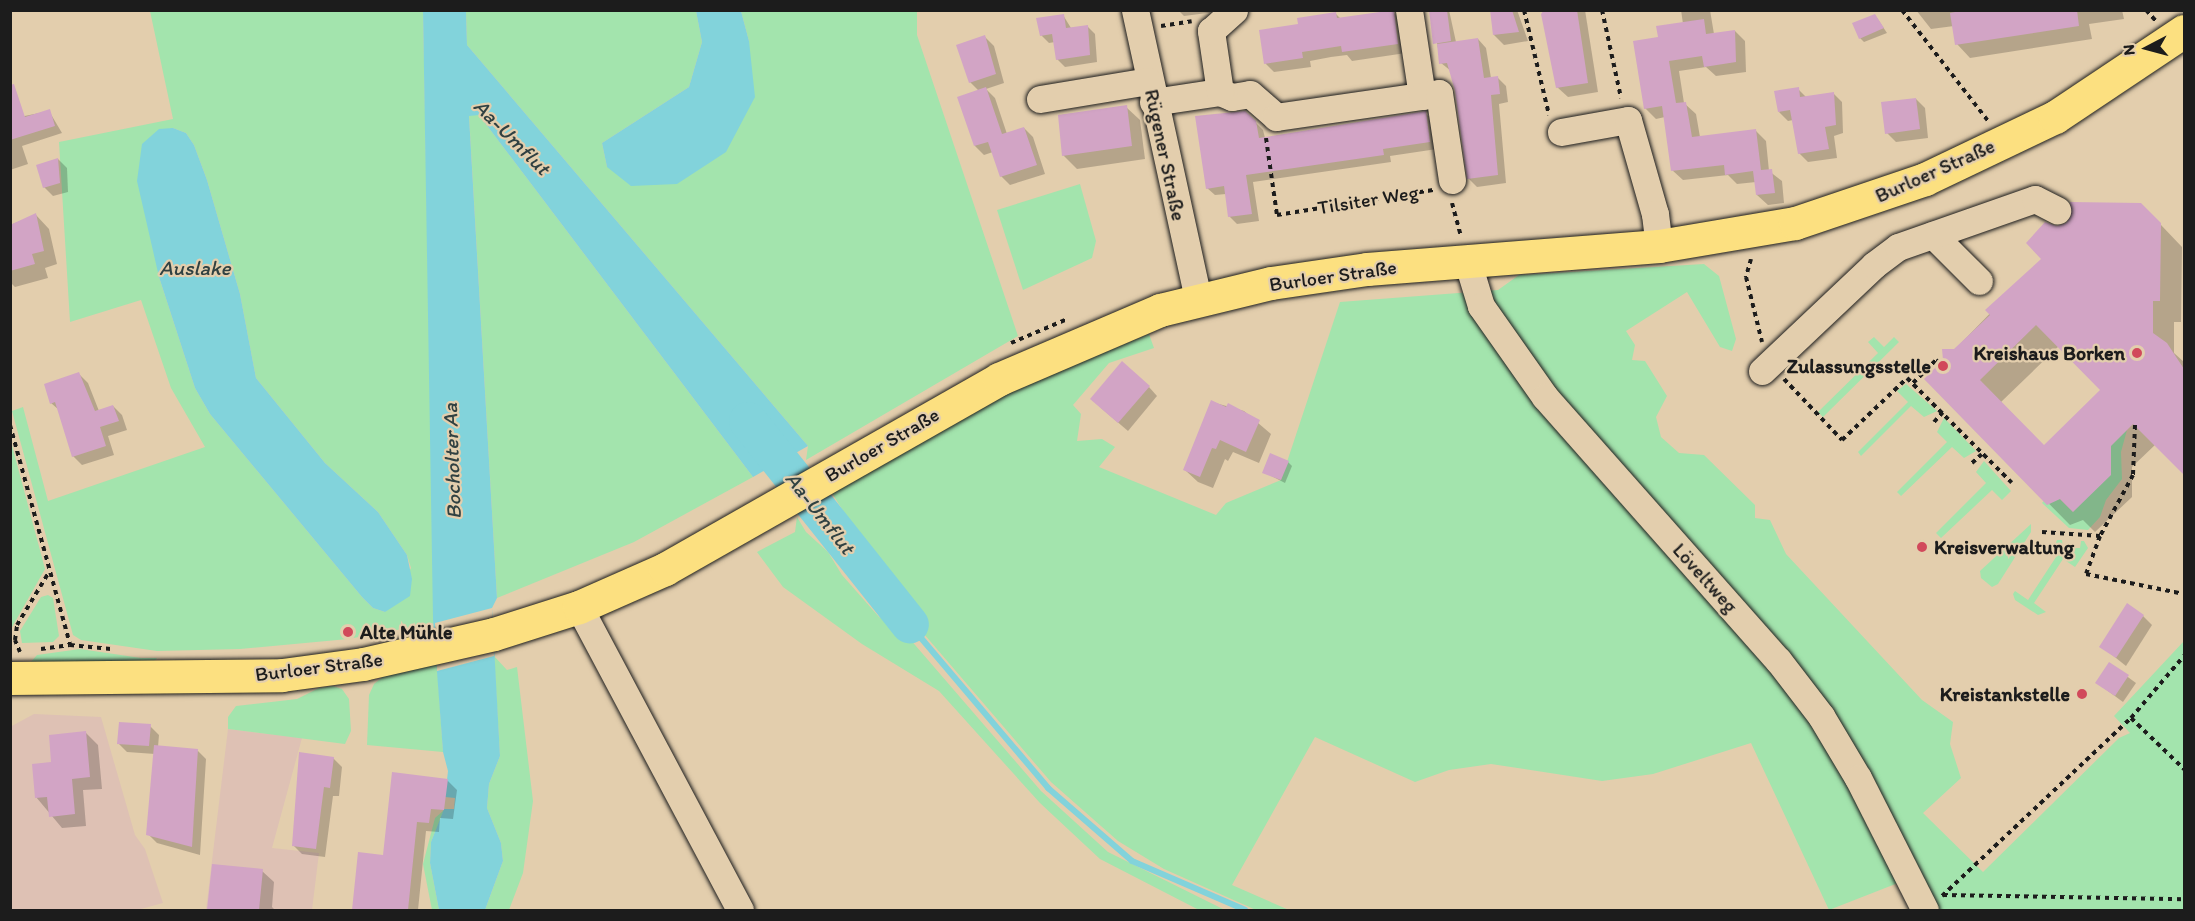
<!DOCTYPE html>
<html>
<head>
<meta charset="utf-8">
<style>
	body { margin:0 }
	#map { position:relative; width:2195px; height:921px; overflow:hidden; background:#e3cead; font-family:Itim,sans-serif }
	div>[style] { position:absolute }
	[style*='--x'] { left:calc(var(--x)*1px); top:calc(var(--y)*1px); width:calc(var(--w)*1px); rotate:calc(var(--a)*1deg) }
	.built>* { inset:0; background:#dec1b4 }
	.green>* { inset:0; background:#a3e4ad }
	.water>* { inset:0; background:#82d3db }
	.pier>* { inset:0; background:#e3cead }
	.shadow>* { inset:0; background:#0003 }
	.stream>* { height:6px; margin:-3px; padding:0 3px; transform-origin:3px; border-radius:3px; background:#82d3db }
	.river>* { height:38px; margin:-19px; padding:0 19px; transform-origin:19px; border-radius:19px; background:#82d3db }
	.building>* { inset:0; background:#d2a4c5 }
	.path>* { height:4px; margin-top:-2px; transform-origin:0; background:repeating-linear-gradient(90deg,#1c1c1c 0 4.5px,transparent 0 9px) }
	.roads { filter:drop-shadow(0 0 2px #1c1c1c) drop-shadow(0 0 2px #1c1c1c) }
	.minor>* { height:27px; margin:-13.5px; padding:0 13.5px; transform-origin:13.5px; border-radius:13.5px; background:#e3cead }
	.major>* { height:33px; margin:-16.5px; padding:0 16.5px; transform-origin:16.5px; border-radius:16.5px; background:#fce080 }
	.dots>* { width:16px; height:16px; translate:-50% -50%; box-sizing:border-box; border:3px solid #e3cead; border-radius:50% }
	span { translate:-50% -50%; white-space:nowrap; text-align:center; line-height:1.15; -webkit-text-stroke:4.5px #e3cead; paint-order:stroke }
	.street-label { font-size:20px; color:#1c1c1c }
	.poi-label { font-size:20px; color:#1c1c1c; font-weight:700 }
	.right { translate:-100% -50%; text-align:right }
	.left { translate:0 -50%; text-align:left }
	.water-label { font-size:21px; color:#304142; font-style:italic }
	.frame { position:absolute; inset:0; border:12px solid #1c1c1c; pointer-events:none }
	.north { position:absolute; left:2117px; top:18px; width:60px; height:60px; -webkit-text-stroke:4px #e3cead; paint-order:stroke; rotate:264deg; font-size:16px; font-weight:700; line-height:24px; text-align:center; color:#1c1c1c }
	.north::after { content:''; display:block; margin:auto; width:21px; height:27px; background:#1c1c1c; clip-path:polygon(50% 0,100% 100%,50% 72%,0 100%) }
</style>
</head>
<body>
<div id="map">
	<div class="built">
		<i style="clip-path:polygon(34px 714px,101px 717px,135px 835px,145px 849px,163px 903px,137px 910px,11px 910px,10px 727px)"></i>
		<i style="clip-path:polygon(228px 729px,302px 738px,272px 848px,319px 853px,312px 910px,206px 910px)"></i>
	</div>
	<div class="green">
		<i style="clip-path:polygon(evenodd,150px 11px,423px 11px,435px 623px,348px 639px,240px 649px,157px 651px,81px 640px,73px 635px,12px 411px,23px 407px,48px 501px,205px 447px,171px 388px,141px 300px,70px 322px,59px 142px,173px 119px,150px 11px,173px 128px,186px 133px,194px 145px,207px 180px,240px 294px,256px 378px,325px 463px,378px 512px,407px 555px,411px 568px,385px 612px,373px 608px,362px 597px,210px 414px,195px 388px,159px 277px,173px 128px)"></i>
		<i style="clip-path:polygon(466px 11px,696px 11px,702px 42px,689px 87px,602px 143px,607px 167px,749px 41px,741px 11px,917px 11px,917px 35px,1018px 336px,806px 460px,808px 446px,467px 45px)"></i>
		<i style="clip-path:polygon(469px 115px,479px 115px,753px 477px,634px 542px,497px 598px)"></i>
		<i style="clip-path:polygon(1080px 184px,1096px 241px,1092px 258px,1023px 290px,997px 210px)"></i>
		<i style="clip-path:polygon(1704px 264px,1719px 276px,1736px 339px,1732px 351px,1720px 347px,1687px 292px,1626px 331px,1635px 345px,1632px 360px,1645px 361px,1667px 396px,1656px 417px,1661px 437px,1679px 453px,1704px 455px,1755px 505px,1755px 518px,1770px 520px,1786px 554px,1922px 700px,1953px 722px,1950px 744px,1961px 778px,1923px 813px,1983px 872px,2119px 738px,2130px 733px,2114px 716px,2184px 641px,2184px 910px,1937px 910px,1898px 883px,1829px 910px,1751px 743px,1653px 774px,1602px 781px,1491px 764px,1449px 770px,1415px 782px,1315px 737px,1232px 885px,1289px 910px,1256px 910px,1164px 869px,1118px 841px,1051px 782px,912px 620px,903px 589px,861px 539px,830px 490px,991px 399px,1149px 334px,1154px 348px,1109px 363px,1073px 405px,1081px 414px,1077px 441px,1102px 439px,1115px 447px,1099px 467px,1216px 515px,1226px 503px,1281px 480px,1340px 302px,1498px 290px,1519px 275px)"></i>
		<i style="clip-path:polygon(1874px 337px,1884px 347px,1894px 337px,1899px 342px,1823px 417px,1818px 412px,1878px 353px,1868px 342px)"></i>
		<i style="clip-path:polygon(1906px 384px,1937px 411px,1924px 417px,1911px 406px,1861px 456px,1858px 452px,1908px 402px,1897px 391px)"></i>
		<i style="clip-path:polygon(1944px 418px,1976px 451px,1964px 458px,1952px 447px,1901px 496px,1897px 492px,1947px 442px,1937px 432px)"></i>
		<i style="clip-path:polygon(2127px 430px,2121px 452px,2122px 479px,2106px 500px,2100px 517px,2088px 530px,2069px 528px,2042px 503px,2052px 491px,2073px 512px,2106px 450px)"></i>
		<i style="clip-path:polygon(10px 438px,45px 569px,11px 629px,10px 629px)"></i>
		<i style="clip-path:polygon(1984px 461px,2011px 491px,2002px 500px,1992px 490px,1941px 538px,1936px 533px,1986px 483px,1976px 472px)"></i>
		<i style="clip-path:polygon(797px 517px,806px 532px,828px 552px,842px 575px,879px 617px,903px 631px,1041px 791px,1108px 852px,1225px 910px,1199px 910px,1100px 859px,1040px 803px,939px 691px,862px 644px,783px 587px,757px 552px,795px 532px)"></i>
		<i style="clip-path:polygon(2031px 524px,2031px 532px,1998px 584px,1992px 587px,1981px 578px,1980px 571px)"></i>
		<i style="clip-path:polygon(2057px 540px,2062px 540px,2063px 548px,2080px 548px,2081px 541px,2084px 541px,2088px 548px,2075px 567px,2063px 559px,2034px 603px,2046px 612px,2038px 615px,2015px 600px,2013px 594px,2015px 591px,2028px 600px,2058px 554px,2053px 551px)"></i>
		<i style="clip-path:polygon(48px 595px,53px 598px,59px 636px,53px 642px,22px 643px,20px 631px,41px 597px)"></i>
		<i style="clip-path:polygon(80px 649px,141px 658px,157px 658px,152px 664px,30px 663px,37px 655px)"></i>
		<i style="clip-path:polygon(494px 656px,507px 670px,517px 667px,533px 801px,523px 873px,509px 910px,485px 910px,503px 861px,501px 843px,487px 808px,489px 784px,500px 756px)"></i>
		<i style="clip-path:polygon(437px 664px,443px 752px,367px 745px,369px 695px,374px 684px,385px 675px)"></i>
		<i style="clip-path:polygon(333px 686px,342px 689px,349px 699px,351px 731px,345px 744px,228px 729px,228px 717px,236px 706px,297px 699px,319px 688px)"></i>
		<i style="clip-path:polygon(444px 810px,431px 842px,430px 863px,439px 910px,432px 910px,423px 864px,435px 818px)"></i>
	</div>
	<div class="water">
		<i style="clip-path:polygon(423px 11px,466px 11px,467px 45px,808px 446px,753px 477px,479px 115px,469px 116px,497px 598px,492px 608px,500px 756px,489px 784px,487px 808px,501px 843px,503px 861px,485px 910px,439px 910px,430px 863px,431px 842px,444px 809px,454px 809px,455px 798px,445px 797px,448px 771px,443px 752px,433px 619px)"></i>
		<i style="clip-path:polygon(696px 11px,741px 11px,749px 41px,755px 97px,726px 152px,677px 184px,631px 186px,607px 167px,602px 143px,689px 87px,702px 42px)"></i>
		<i style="clip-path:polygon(173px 128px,186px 133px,194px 145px,207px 180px,240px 294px,256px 378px,325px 463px,378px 512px,407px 555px,412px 579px,410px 596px,385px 612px,373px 608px,362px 597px,210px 414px,195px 388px,159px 277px,137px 181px,142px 144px,159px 129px)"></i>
	</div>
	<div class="pier">
		<i style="clip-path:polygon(492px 608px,494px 656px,437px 671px,435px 623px)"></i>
	</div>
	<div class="shadow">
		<i style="clip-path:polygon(1178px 10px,1215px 10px,1215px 12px,1184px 16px)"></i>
		<i style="clip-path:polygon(1430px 10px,1449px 10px,1456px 42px,1478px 39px,1486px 48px,1491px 78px,1497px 77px,1506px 86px,1508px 102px,1499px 104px,1506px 183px,1477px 187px,1469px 179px,1456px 90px,1451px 71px,1441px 63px)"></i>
		<i style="clip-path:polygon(1491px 10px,1517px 10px,1528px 41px,1504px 45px,1494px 35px)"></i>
		<i style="clip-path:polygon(1546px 10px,1585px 10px,1598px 92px,1568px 97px,1557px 87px)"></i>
		<i style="clip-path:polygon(1681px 10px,1710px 10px,1714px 34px,1735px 31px,1745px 41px,1746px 72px,1716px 76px,1706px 67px,1679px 71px,1684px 103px,1696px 114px,1700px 137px,1756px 131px,1766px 141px,1769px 171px,1782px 181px,1784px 203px,1768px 205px,1757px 195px,1756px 182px,1737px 184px,1728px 175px,1683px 180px,1672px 170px,1665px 117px,1656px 119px,1645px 108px,1660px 39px,1683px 24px)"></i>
		<i style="clip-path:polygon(1916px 10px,2122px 10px,2124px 19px,2089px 24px,2092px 39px,1970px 58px,1957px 44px,1954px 26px,1931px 29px)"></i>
		<i style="clip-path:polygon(1393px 12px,1402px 21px,1406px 53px,1352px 61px,1347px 55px,1331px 57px,1310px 61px,1311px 67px,1274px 72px,1265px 63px,1300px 25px,1336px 14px,1341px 19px)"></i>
		<i style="clip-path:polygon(1063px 15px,1071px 28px,1087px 26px,1095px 34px,1097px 62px,1065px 67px,1057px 59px,1055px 42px,1049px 43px,1041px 35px)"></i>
		<i style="clip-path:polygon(1875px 15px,1887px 33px,1864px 42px,1860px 38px)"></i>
		<i style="clip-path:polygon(985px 37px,994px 46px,1004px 83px,986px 89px,995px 98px,1007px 134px,1024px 128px,1033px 137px,1045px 174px,1010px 185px,1001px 176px,993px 152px,984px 155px,975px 146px,979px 91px,970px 82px)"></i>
		<i style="clip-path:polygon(1798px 89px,1806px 97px,1833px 93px,1842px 102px,1843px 133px,1834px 136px,1837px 158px,1808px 162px,1799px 153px,1793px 120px,1788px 121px,1779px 112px)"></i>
		<i style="clip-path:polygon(1916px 99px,1925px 108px,1928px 138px,1896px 142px,1887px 133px)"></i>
		<i style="clip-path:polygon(1126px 107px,1140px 120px,1145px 159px,1077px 169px,1063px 155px)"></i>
		<i style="clip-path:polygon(49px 111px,62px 133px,22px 146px,28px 164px,10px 170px,10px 119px)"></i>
		<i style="clip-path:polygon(1425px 113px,1433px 120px,1437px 149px,1390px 156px,1391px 162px,1253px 182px,1259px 221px,1237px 224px,1229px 216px,1226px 194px,1215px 195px,1207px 188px,1255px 122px,1263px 130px,1265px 138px)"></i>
		<i style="clip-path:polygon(58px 159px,67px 168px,68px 192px,53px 196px,44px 187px)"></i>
		<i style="clip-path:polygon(evenodd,2141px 204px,2182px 247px,2181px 322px,2174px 322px,2174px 353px,2184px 362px,2184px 474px,2156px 444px,2132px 467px,2132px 497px,2095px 532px,2083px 520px,2070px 525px,1926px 379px,2043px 259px,2057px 227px,2141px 204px,2059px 346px,2102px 390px,2044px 447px,2001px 402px,2059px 346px)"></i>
		<i style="clip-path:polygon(36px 215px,49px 229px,57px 264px,45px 268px,48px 278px,15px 287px,10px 282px,10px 225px)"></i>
		<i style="clip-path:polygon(79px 374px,88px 383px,99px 411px,113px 406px,122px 415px,127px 430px,108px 436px,114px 455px,82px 465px,73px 456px,59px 410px,51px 403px)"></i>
		<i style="clip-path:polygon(1149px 387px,1157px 396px,1128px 431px,1101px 408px)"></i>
		<i style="clip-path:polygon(1212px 402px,1244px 411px,1271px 434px,1259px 463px,1233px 452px,1228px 461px,1225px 459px,1213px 488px,1198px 482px,1185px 470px)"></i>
		<i style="clip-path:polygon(1288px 462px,1292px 466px,1285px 483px,1264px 472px)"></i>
		<i style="clip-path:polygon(2143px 616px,2152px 625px,2126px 666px,2101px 646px)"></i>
		<i style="clip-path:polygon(2110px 664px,2136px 683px,2123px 702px,2097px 683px)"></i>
		<i style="clip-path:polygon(150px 726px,159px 735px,158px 747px,197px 750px,206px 759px,200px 855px,157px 843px,148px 834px,155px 754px,127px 752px,118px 743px)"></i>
		<i style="clip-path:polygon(86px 733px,98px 745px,102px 789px,83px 790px,86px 826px,62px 828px,36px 797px)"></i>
		<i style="clip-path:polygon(333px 758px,342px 767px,339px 796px,333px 796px,325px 857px,302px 854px,293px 845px)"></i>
		<i style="clip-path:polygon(447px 780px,457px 790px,453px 819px,440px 818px,439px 832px,426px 831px,418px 910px,353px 910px,359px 854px,384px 856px)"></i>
		<i style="clip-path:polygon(214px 866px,262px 871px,274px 882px,272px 907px,275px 910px,209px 910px)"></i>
	</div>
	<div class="stream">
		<i style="--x:910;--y:625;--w:214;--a:49.7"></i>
		<i style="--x:1048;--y:788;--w:111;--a:41"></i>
		<i style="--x:1132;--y:861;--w:123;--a:23.4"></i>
	</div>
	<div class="river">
		<i style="--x:748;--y:421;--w:260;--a:51.5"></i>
	</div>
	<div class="building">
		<i style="clip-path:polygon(1394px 10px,1398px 44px,1342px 52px,1341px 46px,1322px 49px,1302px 52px,1303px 58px,1264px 64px,1259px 30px,1298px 24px,1297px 18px,1336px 12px,1337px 18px)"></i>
		<i style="clip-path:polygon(1429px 10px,1447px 10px,1451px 41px,1433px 44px)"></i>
		<i style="clip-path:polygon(1490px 10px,1512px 10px,1519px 32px,1493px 35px)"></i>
		<i style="clip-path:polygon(1544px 10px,1577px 10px,1588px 83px,1556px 88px,1541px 14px)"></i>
		<i style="clip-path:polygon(1965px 10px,2077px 10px,2079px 26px,1955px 45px,1950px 13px)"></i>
		<i style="clip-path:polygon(1064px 14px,1066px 28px,1088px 25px,1090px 55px,1056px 60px,1052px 34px,1040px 36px,1036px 18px)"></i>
		<i style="clip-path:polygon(1875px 14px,1884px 28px,1859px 39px,1852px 23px)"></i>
		<i style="clip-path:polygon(1704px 19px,1706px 34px,1735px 30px,1736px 62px,1704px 67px,1702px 56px,1669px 61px,1676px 103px,1686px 102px,1692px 137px,1756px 129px,1761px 170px,1772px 169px,1775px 193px,1756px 195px,1753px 171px,1725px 175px,1724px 165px,1671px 171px,1662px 106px,1644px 109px,1633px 41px,1658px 37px,1656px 26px)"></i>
		<i style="clip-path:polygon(985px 35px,996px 74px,969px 83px,956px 45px)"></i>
		<i style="clip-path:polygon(1478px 38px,1484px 78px,1498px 76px,1500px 94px,1491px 95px,1498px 175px,1467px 179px,1455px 91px,1447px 63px,1439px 64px,1437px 44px)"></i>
		<i style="clip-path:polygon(14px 84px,25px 117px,50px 109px,55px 126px,10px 140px,10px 85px)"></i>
		<i style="clip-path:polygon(986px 87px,1002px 134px,1024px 127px,1037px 165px,1000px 177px,988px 142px,974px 146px,957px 97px)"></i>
		<i style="clip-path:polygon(1799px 87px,1800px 97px,1834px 92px,1836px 125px,1825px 127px,1829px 149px,1798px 154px,1790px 110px,1778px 112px,1774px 91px)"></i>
		<i style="clip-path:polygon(1916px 98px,1920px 129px,1885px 134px,1881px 102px)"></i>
		<i style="clip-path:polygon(1127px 105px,1132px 146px,1062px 156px,1058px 115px)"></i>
		<i style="clip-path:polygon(1245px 111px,1256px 121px,1259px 138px,1426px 111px,1430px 142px,1383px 149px,1384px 155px,1246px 175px,1252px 214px,1228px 217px,1224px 186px,1206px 189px,1195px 116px)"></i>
		<i style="clip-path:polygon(58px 158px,60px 183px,43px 188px,36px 165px)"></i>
		<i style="clip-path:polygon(evenodd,2070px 202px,2141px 203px,2161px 223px,2160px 301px,2153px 301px,2153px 333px,2167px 343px,2184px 369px,2184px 475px,2133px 424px,2111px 446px,2111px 475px,2073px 512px,2060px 499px,2047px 505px,1924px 379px,1943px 360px,1942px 349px,1954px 349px,1990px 315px,1985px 310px,2041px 259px,2026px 243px,2045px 222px,2057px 226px,2066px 223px,2071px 216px,2070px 202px,2036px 325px,2100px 390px,2044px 445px,1980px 380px,2036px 325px)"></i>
		<i style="clip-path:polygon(36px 213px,44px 251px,32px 254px,35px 264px,10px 271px,10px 225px)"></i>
		<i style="clip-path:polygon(1122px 361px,1150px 386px,1118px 423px,1090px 399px)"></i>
		<i style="clip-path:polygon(79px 372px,95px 411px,113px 405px,119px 421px,100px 427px,106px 446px,72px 457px,55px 402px,50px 404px,44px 384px)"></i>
		<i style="clip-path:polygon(1211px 400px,1226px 407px,1228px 403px,1260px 420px,1246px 452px,1220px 440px,1216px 449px,1212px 448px,1200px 477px,1183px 470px)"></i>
		<i style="clip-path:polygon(1270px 453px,1289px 461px,1281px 480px,1262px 473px)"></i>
		<i style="clip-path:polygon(2127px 603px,2144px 615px,2116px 658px,2099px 647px)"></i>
		<i style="clip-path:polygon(2109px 662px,2129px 675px,2115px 696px,2095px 683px)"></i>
		<i style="clip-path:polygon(119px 722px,151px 724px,149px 746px,117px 744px)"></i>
		<i style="clip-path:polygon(86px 731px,90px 777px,72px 779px,75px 814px,49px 817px,47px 797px,35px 798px,32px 764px,51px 762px,49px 735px)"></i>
		<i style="clip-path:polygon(154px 745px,198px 749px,192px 847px,146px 835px)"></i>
		<i style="clip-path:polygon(299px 752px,334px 757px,330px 788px,324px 787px,316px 849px,292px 846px)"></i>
		<i style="clip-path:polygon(392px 772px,448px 779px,444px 810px,431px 809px,429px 823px,417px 822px,408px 910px,352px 910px,358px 852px,383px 855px)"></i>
		<i style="clip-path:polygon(212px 864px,263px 869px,259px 910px,207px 910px)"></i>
	</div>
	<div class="path">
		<i style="--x:1524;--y:10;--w:108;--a:76.6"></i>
		<i style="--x:1602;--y:10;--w:90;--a:77.8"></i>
		<i style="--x:1902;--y:10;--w:140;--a:52.2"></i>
		<i style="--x:2146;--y:10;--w:15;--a:48"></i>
		<i style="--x:1161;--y:26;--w:31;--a:-9"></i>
		<i style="--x:1266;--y:138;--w:78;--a:81.9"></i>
		<i style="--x:1277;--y:215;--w:158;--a:-9.1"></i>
		<i style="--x:1452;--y:203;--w:34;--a:75"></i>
		<i style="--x:1751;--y:259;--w:19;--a:106"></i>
		<i style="--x:1746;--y:277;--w:67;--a:76.2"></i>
		<i style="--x:1011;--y:343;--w:59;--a:-23.1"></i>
		<i style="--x:1784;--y:379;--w:84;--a:46.4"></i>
		<i style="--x:1842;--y:440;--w:90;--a:-43.6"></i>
		<i style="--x:1907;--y:378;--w:148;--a:45"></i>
		<i style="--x:1913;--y:383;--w:33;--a:-45"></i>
		<i style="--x:1936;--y:360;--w:9;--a:41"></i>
		<i style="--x:1934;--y:422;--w:13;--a:-48"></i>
		<i style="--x:10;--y:425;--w:228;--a:74.7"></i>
		<i style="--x:2135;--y:425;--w:50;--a:92.3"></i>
		<i style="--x:2133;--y:475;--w:69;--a:118.4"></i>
		<i style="--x:2100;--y:536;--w:40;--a:110.2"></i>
		<i style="--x:2086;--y:574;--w:100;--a:11.5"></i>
		<i style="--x:1972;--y:463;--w:13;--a:-42"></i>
		<i style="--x:2042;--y:532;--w:58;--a:3.9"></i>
		<i style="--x:41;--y:649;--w:29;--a:-8"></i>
		<i style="--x:70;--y:645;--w:41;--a:5.6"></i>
		<i style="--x:20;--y:652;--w:13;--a:-113"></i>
		<i style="--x:15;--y:640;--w:15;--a:-82"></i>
		<i style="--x:17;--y:625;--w:62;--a:-58.9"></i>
		<i style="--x:2131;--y:718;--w:74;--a:43.9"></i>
		<i style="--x:1943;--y:895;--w:241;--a:1"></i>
		<i style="--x:1942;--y:896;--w:260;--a:-43.3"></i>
		<i style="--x:2131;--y:718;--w:82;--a:-49.5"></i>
	</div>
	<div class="roads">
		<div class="minor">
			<i style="--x:1135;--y:10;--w:295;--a:77.7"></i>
			<i style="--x:1220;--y:92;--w:13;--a:23"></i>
			<i style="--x:1232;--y:97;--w:18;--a:-9"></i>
			<i style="--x:1250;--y:94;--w:35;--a:41"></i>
			<i style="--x:1276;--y:117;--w:148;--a:-8.2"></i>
			<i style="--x:1422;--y:96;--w:87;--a:-98.6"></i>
			<i style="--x:1422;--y:96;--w:17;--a:-10"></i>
			<i style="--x:1439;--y:93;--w:88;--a:81.5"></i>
			<i style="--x:1040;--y:99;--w:110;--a:-9.4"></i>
			<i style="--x:1153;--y:102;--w:68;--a:-8.5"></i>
			<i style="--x:1220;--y:92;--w:62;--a:-98.4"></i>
			<i style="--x:1211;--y:31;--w:31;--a:-42"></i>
			<i style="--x:1561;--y:132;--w:68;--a:-10.2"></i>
			<i style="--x:1628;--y:120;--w:98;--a:74"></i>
			<i style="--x:1655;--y:214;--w:32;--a:83"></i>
			<i style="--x:1933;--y:235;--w:65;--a:45"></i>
			<i style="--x:1467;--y:260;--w:48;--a:73.1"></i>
			<i style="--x:1481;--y:306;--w:111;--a:54.9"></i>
			<i style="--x:1545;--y:397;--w:351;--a:48.5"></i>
			<i style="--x:1778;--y:660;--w:71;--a:52.5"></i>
			<i style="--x:1821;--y:716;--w:72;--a:59.2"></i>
			<i style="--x:1858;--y:778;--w:148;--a:63.1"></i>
			<i style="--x:1762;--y:371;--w:154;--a:-43.4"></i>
			<i style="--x:1874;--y:265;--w:30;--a:-37"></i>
			<i style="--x:1898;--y:247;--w:145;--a:-19.3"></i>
			<i style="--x:2035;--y:199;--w:25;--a:27"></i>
			<i style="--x:579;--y:607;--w:343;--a:62"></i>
		</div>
		<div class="major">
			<i style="--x:10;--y:678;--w:272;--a:-0.6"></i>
			<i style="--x:282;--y:675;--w:82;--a:-7.7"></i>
			<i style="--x:363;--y:664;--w:134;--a:-12.9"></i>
			<i style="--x:494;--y:634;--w:89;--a:-17.6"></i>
			<i style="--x:579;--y:607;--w:94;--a:-23.8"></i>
			<i style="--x:665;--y:569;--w:384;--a:-29.6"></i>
			<i style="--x:999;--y:379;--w:175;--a:-23.2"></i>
			<i style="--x:1160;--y:310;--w:114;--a:-13.7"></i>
			<i style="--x:1271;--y:283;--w:97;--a:-8.3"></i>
			<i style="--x:1367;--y:269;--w:293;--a:-4.5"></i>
			<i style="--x:1659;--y:246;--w:138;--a:-9.6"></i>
			<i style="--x:1795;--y:223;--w:137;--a:-18.7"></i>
			<i style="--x:1925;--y:179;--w:144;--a:-25.5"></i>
			<i style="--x:2055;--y:117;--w:155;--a:-33.7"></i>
		</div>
	</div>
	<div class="dots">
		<i style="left:2137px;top:353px;background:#d1495b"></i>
		<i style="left:1943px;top:366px;background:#d1495b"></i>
		<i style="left:1922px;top:547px;background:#d1495b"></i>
		<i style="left:348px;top:632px;background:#d1495b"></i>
		<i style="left:2082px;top:694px;background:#d1495b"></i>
	</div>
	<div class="street-label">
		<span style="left:1165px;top:155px;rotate:78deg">Rügener Straße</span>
		<span style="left:1935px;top:171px;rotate:-24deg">Burloer Straße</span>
		<span style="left:1368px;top:200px;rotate:-9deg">Tilsiter Weg</span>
		<span style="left:1333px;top:276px;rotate:-8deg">Burloer Straße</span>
		<span style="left:882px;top:445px;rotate:-30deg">Burloer Straße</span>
		<span style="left:1705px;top:578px;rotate:48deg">Löveltweg</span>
		<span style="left:319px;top:667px;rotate:-7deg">Burloer Straße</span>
	</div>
	<div class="poi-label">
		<span class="right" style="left:2125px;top:353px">Kreishaus Borken</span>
		<span class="right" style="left:1931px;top:366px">Zulassungsstelle</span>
		<span class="left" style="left:1934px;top:547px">Kreisverwaltung</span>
		<span class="left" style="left:360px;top:632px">Alte Mühle</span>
		<span class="right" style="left:2070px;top:694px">Kreistankstelle</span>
	</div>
	<div class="water-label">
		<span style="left:512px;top:137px;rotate:45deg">Aa-Umflut</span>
		<span style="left:195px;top:268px">Auslake</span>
		<span style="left:452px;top:461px;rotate:-92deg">Bocholter Aa</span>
		<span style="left:820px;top:513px;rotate:52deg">Aa-Umflut</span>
	</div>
	<div class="frame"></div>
	<div class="north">N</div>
</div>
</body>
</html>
